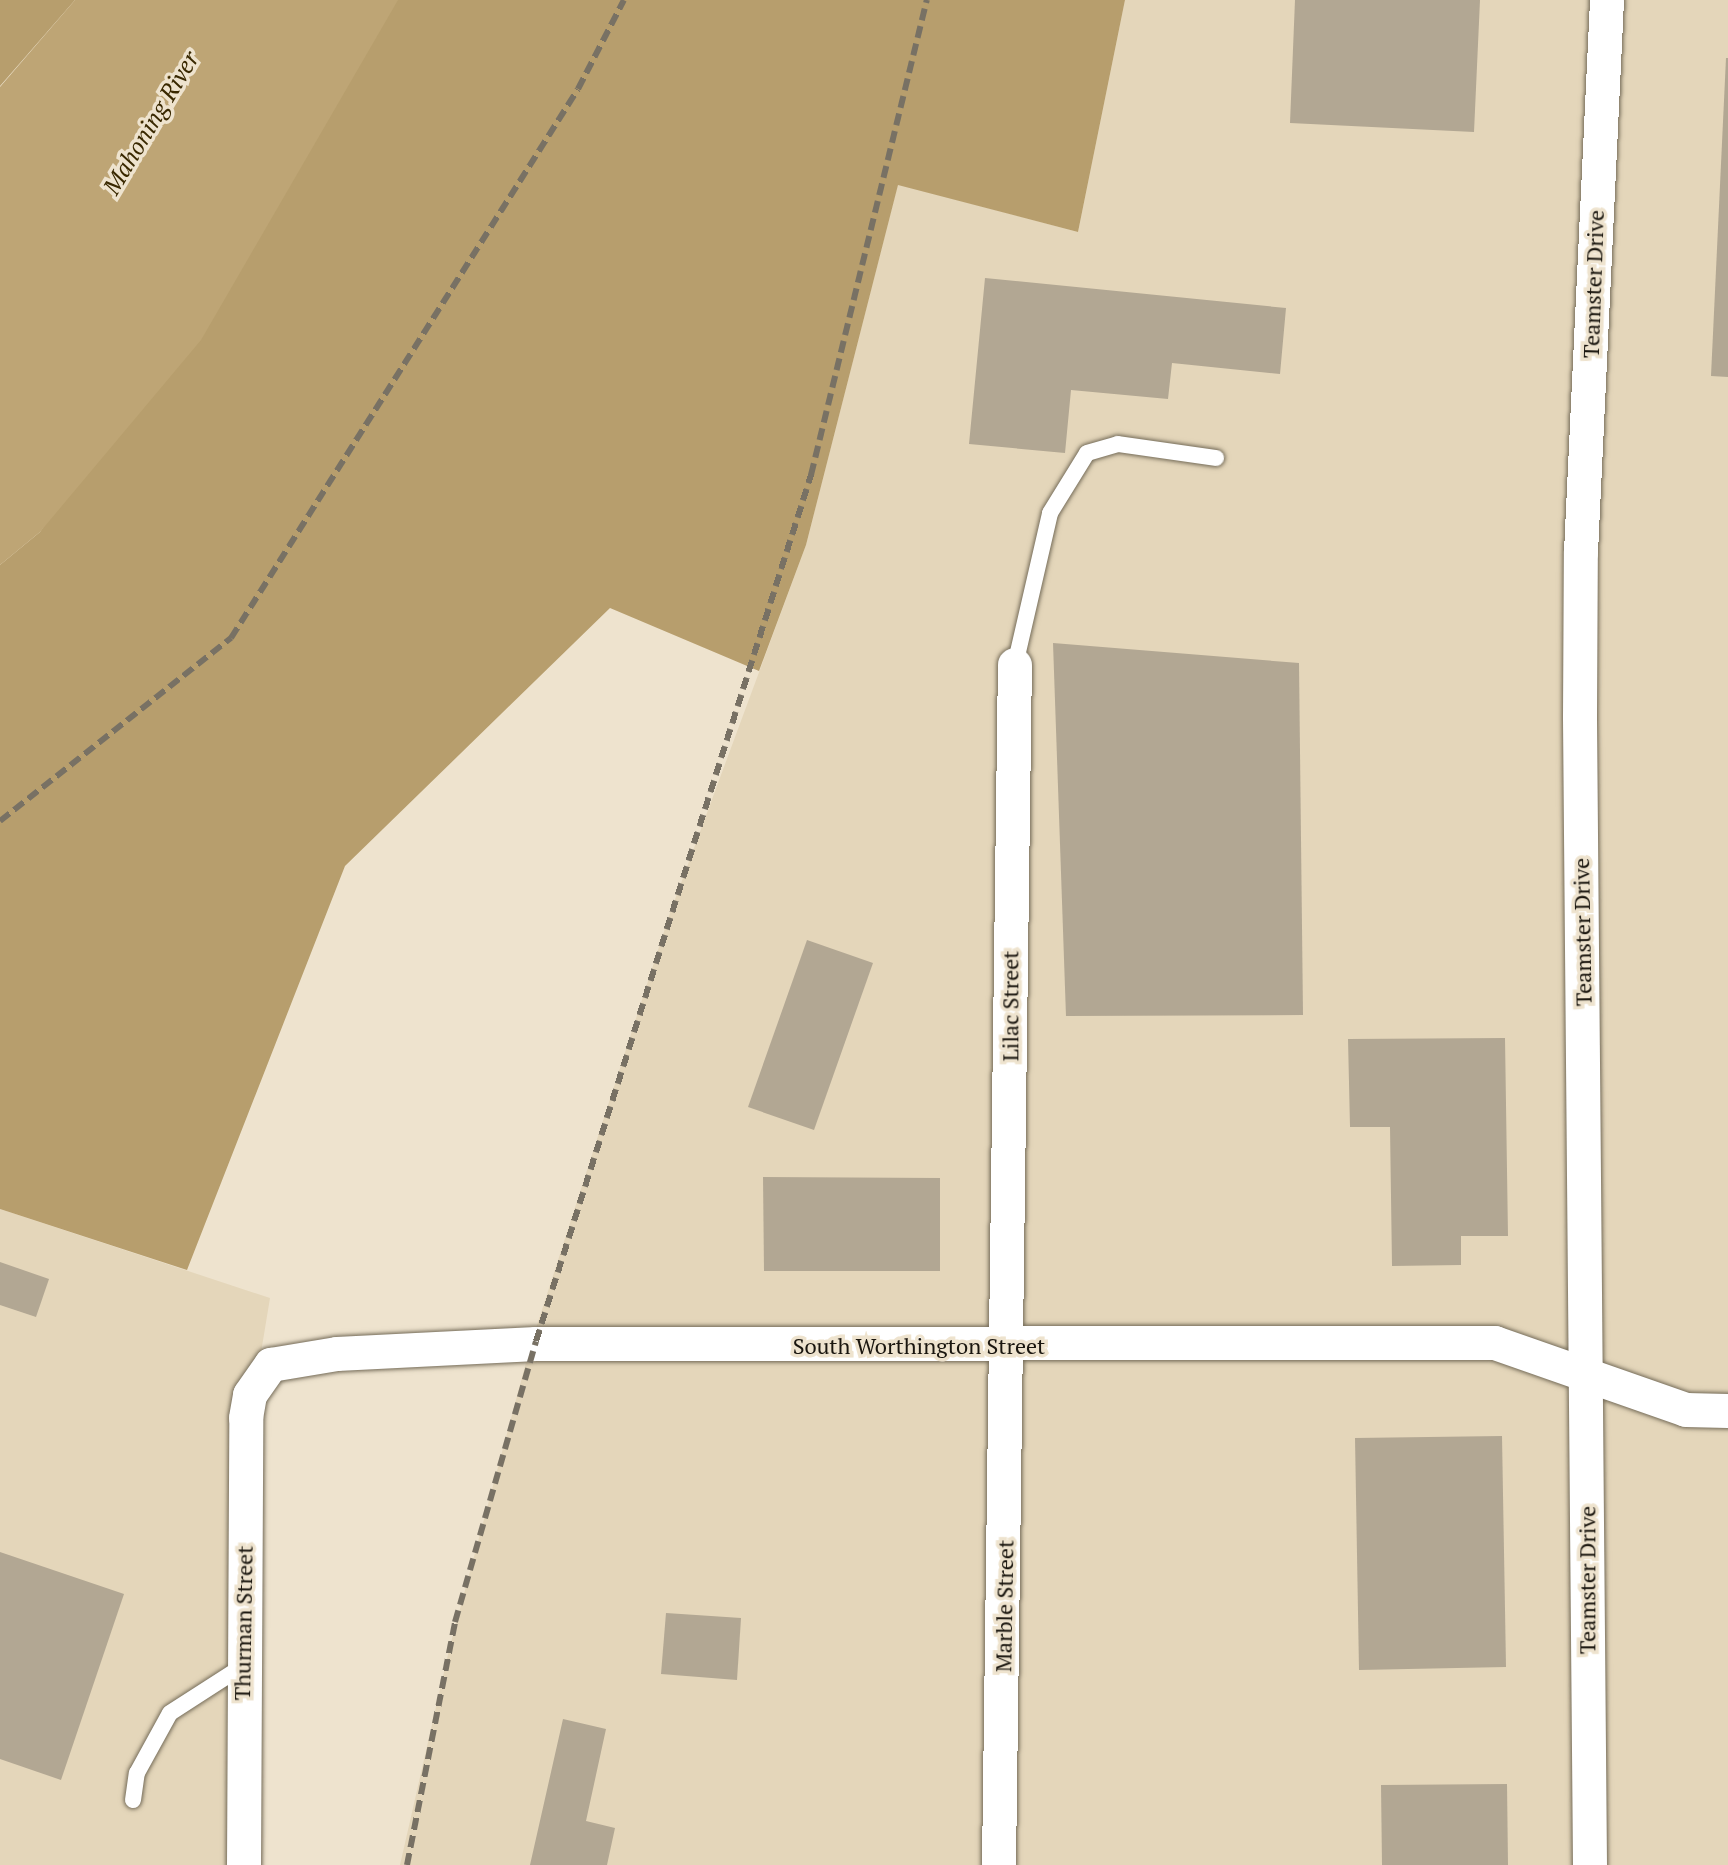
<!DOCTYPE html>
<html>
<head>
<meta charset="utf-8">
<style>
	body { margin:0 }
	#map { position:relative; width:1728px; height:1865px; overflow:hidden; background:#eee3ce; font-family:"PT Serif",serif }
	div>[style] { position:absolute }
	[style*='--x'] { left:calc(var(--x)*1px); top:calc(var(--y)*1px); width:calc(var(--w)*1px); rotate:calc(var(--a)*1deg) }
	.built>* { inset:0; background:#e4d6ba }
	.forest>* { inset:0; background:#b79e6d }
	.water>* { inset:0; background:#bea575 }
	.building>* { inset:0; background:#b2a793 }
	.roads { filter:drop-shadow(0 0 2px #756c59) drop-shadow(0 0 2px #756c59) }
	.lane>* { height:16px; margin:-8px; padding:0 8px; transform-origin:8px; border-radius:8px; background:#fff }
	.street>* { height:34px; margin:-17px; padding:0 17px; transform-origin:17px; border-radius:17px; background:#fff }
	.rail>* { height:6px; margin-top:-3px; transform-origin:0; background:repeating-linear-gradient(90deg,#787164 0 12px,transparent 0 18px) }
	span { translate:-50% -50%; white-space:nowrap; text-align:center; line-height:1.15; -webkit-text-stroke:7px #eee3ce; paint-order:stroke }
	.street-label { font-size:22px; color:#19150e }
	.water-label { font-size:24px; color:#392800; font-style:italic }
</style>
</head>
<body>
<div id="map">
	<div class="built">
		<i style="clip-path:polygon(1125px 0,1728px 0,1728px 1865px,400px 1865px,449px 1650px,531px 1344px,670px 913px,806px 545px,898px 184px,1078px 232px)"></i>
		<i style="clip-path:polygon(0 1209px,270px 1298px,256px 1383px,244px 1865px,0 1865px)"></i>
	</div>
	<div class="forest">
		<i style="clip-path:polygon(0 0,75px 0,0 86px)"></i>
		<i style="clip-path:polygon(392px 0,1125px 0,1078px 232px,898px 185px,806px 545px,759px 671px,610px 608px,345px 866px,187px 1270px,0 1209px,0 565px,40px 532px)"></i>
	</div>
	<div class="water">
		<i style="clip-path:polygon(75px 0,398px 0,201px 340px,40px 532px,0 565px,0 87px)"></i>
	</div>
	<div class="building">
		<i style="clip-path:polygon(1295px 0,1480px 0,1474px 132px,1290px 123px)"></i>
		<i style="clip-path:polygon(1726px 58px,1728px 58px,1728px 377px,1711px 376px)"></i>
		<i style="clip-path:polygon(985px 278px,1286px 308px,1280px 374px,1172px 363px,1168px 399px,1071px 390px,1065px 453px,969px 444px)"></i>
		<i style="clip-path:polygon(1053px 643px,1299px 663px,1303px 1015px,1066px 1016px)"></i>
		<i style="clip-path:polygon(807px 940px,873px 963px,814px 1130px,748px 1107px)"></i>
		<i style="clip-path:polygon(1505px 1038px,1508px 1236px,1461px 1236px,1461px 1265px,1392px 1266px,1390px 1127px,1350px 1127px,1348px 1039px)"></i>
		<i style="clip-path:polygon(763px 1177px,940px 1178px,940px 1271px,764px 1271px)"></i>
		<i style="clip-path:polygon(0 1262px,49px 1279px,36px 1317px,0 1305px)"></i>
		<i style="clip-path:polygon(1502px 1436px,1506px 1667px,1359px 1670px,1355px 1438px)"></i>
		<i style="clip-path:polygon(0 1552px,124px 1594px,61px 1780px,0 1759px)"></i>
		<i style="clip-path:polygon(666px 1613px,741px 1618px,737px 1680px,661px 1674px)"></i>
		<i style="clip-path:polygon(563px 1719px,606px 1729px,586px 1821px,615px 1828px,607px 1865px,530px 1865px)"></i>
		<i style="clip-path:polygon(1507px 1784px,1508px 1865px,1382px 1865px,1381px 1785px)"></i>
	</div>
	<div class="roads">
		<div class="lane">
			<i style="--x:1015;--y:665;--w:156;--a:-77"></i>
			<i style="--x:1050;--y:513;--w:70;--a:-58.3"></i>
			<i style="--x:1087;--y:453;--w:32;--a:-16"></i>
			<i style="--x:1118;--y:444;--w:99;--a:8.1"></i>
			<i style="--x:133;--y:1800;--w:27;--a:-82"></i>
			<i style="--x:137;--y:1773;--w:68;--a:-61.2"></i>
			<i style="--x:170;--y:1713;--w:87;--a:-32.8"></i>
		</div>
		<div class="street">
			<i style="--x:244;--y:1865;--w:447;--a:-89.7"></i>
			<i style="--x:246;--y:1418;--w:23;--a:-80"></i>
			<i style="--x:250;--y:1395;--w:37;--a:-55"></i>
			<i style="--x:271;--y:1365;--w:67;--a:-9.5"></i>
			<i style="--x:337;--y:1354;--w:199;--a:-2.9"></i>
			<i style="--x:536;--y:1344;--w:959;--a:-0.06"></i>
			<i style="--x:1495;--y:1343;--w:202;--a:19.3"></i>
			<i style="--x:1686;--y:1410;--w:42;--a:1.4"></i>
			<i style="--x:999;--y:1865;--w:1200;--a:-89.24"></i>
			<i style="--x:1590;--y:1865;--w:1148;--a:-90.5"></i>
			<i style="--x:1580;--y:717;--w:165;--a:-89.7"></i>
			<i style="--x:1581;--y:552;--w:553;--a:-87.3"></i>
		</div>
	</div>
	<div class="rail">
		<i style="--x:0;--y:821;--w:295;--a:-38.4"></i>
		<i style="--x:231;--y:638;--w:649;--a:-57.7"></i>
		<i style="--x:578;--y:89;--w:100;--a:-62.7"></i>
		<i style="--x:407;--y:1865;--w:248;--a:-78.8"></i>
		<i style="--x:455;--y:1622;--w:292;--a:-73.9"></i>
		<i style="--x:536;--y:1341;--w:909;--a:-72.38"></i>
		<i style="--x:811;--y:475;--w:489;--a:-76.3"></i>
	</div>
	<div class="street-label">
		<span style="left:1593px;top:284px;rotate:-88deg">Teamster Drive</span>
		<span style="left:1582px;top:932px;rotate:-91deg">Teamster Drive</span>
		<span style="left:1010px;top:1006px;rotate:-90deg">Lilac Street</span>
		<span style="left:919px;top:1346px">South Worthington Street</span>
		<span style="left:1587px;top:1580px;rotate:-90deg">Teamster Drive</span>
		<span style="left:1004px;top:1606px;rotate:-89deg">Marble Street</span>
		<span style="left:243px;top:1623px;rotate:-89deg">Thurman Street</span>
	</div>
	<div class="water-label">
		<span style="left:151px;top:123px;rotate:-59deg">Mahoning River</span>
	</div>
</div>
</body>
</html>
